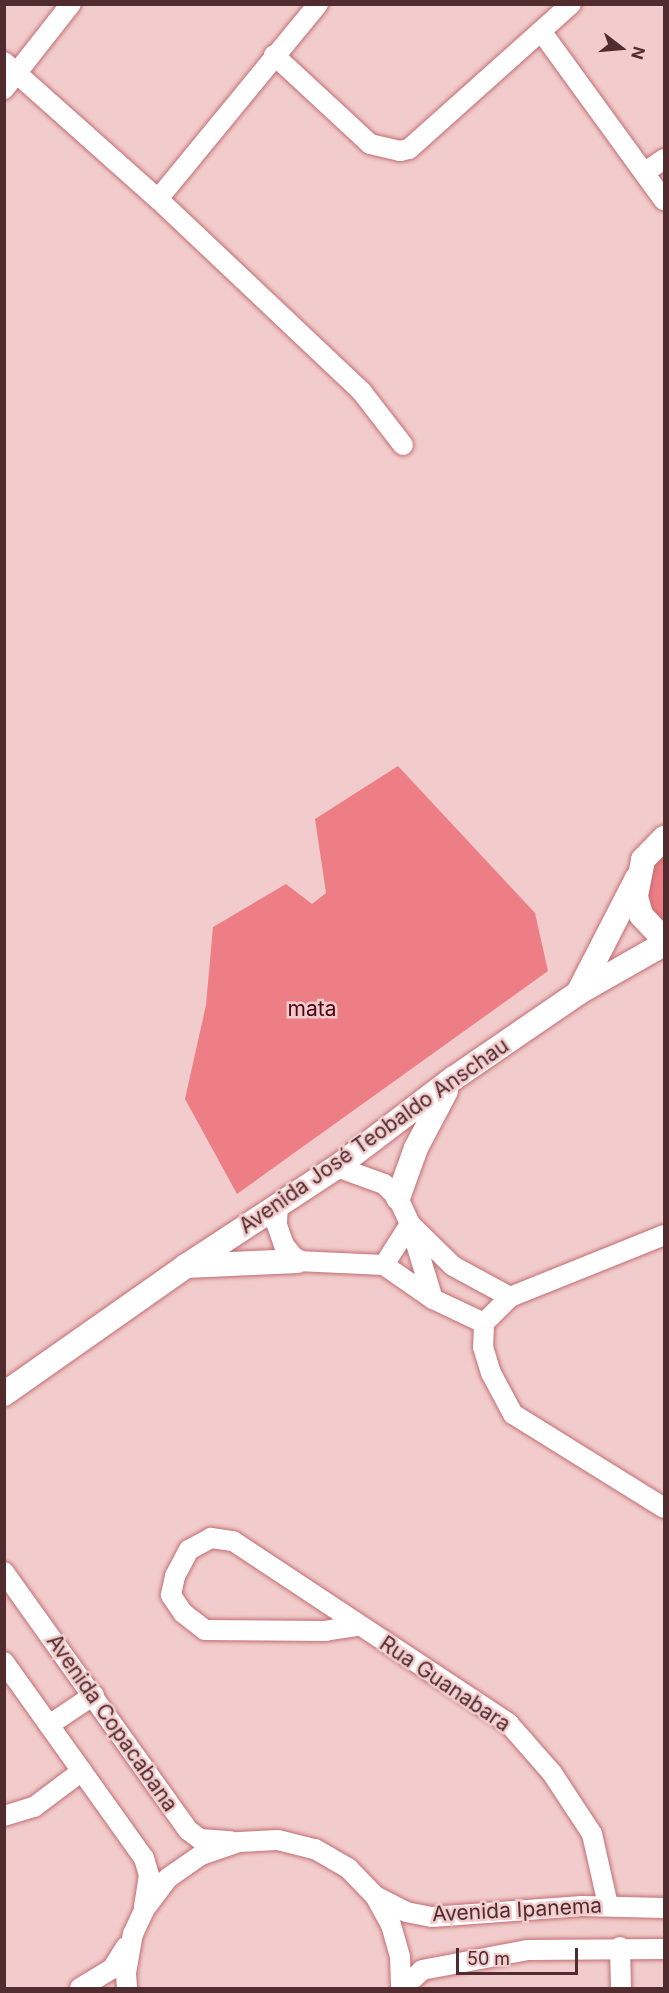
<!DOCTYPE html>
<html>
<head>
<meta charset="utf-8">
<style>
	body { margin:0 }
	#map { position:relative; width:669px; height:1993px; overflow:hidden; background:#f2cccc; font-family:Inter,sans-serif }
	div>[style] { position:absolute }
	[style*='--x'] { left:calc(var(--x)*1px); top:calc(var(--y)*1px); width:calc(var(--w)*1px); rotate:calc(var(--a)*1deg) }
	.green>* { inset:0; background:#ed7e85 }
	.roads { filter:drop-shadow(0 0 2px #c26d72) drop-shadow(0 0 2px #c26d72) }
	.minor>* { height:20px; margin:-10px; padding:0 10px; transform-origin:10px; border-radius:10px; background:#fff }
	.tertiary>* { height:24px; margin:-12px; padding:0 12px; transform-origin:12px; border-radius:12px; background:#fff }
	span { translate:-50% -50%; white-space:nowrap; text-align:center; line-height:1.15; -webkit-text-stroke:5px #f2cccc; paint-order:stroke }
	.park-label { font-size:21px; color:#540215 }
	.street-label { font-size:21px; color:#512c2e }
	.frame { position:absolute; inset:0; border:6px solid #512c2e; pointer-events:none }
	.north { position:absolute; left:591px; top:18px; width:60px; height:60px; -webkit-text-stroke:4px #f2cccc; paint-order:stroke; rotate:106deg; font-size:16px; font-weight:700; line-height:24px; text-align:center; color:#512c2e }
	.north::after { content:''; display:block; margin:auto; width:21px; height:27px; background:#512c2e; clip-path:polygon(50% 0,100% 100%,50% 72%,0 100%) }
	.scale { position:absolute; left:456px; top:1948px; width:122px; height:27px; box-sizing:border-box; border:3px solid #512c2e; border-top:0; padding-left:8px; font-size:18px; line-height:21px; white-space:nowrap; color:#512c2e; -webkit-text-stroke:4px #f2cccc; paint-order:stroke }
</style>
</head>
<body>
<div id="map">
	<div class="green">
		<i style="clip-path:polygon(398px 766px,535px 913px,548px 971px,237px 1194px,185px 1099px,206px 1005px,213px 927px,286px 884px,312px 904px,326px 893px,315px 819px)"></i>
		<i style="clip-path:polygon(664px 851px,664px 926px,651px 908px,647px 892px,655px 861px)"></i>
	</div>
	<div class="roads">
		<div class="minor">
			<i style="--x:541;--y:31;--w:209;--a:54"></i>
			<i style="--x:274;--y:55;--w:131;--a:42.8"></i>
			<i style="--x:370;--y:144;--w:31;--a:13"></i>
			<i style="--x:400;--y:151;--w:9;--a:-13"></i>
			<i style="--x:409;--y:149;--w:217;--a:-41.8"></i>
			<i style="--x:4;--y:62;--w:206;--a:41.7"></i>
			<i style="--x:158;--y:199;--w:281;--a:43.4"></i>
			<i style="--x:362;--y:392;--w:67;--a:52.3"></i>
			<i style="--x:4;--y:89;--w:108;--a:-51.8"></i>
			<i style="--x:645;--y:172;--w:23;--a:-34"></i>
			<i style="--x:158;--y:199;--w:252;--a:-50.6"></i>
			<i style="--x:337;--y:1167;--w:50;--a:19.9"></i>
			<i style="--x:384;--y:1184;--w:20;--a:45"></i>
			<i style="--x:398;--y:1198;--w:29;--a:65"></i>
			<i style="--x:410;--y:1224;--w:78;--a:73"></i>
			<i style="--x:278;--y:1204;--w:21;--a:93"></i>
			<i style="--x:277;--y:1225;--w:21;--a:71"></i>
			<i style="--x:284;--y:1245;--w:21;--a:51"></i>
			<i style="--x:297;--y:1261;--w:87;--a:2.6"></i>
			<i style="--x:384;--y:1265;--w:60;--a:34.8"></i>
			<i style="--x:433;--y:1299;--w:56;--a:25.2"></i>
			<i style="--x:412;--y:1226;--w:57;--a:44.3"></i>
			<i style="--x:453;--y:1266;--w:65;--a:28.5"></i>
			<i style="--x:384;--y:1265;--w:49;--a:-57.6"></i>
			<i style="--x:484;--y:1323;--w:24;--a:92"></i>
			<i style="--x:483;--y:1347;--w:27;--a:73"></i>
			<i style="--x:491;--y:1373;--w:47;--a:61.8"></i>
			<i style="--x:513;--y:1414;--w:178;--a:31.9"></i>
			<i style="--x:484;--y:1323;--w:37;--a:-45"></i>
			<i style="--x:510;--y:1297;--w:166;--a:-21.9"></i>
			<i style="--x:4;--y:1572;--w:317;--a:54.5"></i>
			<i style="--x:188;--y:1830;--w:15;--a:37"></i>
			<i style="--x:200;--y:1839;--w:31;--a:4"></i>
			<i style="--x:356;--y:1626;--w:30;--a:171"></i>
			<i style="--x:326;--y:1631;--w:121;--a:-179.5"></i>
			<i style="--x:205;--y:1630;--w:28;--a:-142"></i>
			<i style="--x:183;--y:1613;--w:22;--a:-124"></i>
			<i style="--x:171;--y:1595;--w:19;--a:-78"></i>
			<i style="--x:175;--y:1576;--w:30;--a:-62"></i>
			<i style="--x:189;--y:1550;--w:25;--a:-29"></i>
			<i style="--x:211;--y:1538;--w:22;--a:8"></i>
			<i style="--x:233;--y:1541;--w:331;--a:33.5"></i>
			<i style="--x:509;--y:1724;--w:65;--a:48.7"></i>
			<i style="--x:552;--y:1773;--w:73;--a:56.7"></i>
			<i style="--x:592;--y:1834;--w:73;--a:77.3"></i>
			<i style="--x:4;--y:1662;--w:241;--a:54.5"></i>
			<i style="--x:144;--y:1858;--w:18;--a:74"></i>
			<i style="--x:149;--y:1875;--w:33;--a:99"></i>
			<i style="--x:49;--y:1725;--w:54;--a:-33.7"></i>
			<i style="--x:4;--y:1816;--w:31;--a:-17"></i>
			<i style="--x:34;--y:1807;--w:60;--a:-36.9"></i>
			<i style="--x:375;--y:1896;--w:35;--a:27"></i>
			<i style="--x:406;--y:1912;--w:26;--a:11"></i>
			<i style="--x:432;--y:1917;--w:150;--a:-4.2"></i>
			<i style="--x:582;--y:1906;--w:82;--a:1.4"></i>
			<i style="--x:620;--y:1947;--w:41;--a:88.6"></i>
			<i style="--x:80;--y:1988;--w:37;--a:-31"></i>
			<i style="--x:112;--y:1969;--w:26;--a:-58"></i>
			<i style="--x:127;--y:1988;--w:15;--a:-94"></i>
			<i style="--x:126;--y:1973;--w:40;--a:-80"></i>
			<i style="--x:133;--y:1934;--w:26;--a:-65"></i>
			<i style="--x:144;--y:1910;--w:40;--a:-53"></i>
			<i style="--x:168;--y:1878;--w:40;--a:-34.9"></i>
			<i style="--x:201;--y:1855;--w:40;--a:-18.9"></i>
			<i style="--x:239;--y:1842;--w:39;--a:-3"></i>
			<i style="--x:278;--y:1840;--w:38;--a:14"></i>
			<i style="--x:315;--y:1849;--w:38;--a:30"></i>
			<i style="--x:348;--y:1868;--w:39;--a:46"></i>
			<i style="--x:375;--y:1896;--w:33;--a:61"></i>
			<i style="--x:391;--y:1925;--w:33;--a:74"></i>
			<i style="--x:400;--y:1957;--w:31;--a:88"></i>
			<i style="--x:403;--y:1988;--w:26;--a:-43"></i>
			<i style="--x:422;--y:1970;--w:108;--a:-10.7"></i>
			<i style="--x:528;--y:1950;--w:136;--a:-0.4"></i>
		</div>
		<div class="tertiary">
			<i style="--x:664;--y:838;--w:30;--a:134"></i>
			<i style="--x:643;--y:860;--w:38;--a:101"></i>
			<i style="--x:636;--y:897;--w:19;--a:74"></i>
			<i style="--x:641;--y:915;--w:34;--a:47"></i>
			<i style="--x:578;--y:993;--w:129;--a:-62.8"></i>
			<i style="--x:398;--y:1198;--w:53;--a:-70.2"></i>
			<i style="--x:416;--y:1148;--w:64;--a:-62.2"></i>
			<i style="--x:186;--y:1266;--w:111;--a:-2.6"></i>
			<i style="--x:4;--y:1394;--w:223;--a:-35.1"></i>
			<i style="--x:186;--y:1266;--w:181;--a:-33.3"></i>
			<i style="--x:337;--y:1167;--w:147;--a:-37.3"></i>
			<i style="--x:454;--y:1078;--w:150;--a:-34.4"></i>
			<i style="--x:578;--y:993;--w:99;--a:-29.7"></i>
		</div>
	</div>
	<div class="park-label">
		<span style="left:312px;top:1009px">mata</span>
	</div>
	<div class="street-label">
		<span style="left:374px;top:1136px;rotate:-35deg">Avenida José Teobaldo Anschau</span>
		<span style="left:445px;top:1684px;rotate:34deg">Rua Guanabara</span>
		<span style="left:112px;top:1723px;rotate:55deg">Avenida Copacabana</span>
		<span style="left:517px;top:1910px;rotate:-3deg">Avenida Ipanema</span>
	</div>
	<div class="frame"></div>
	<div class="north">N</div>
	<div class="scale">50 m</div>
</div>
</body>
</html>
